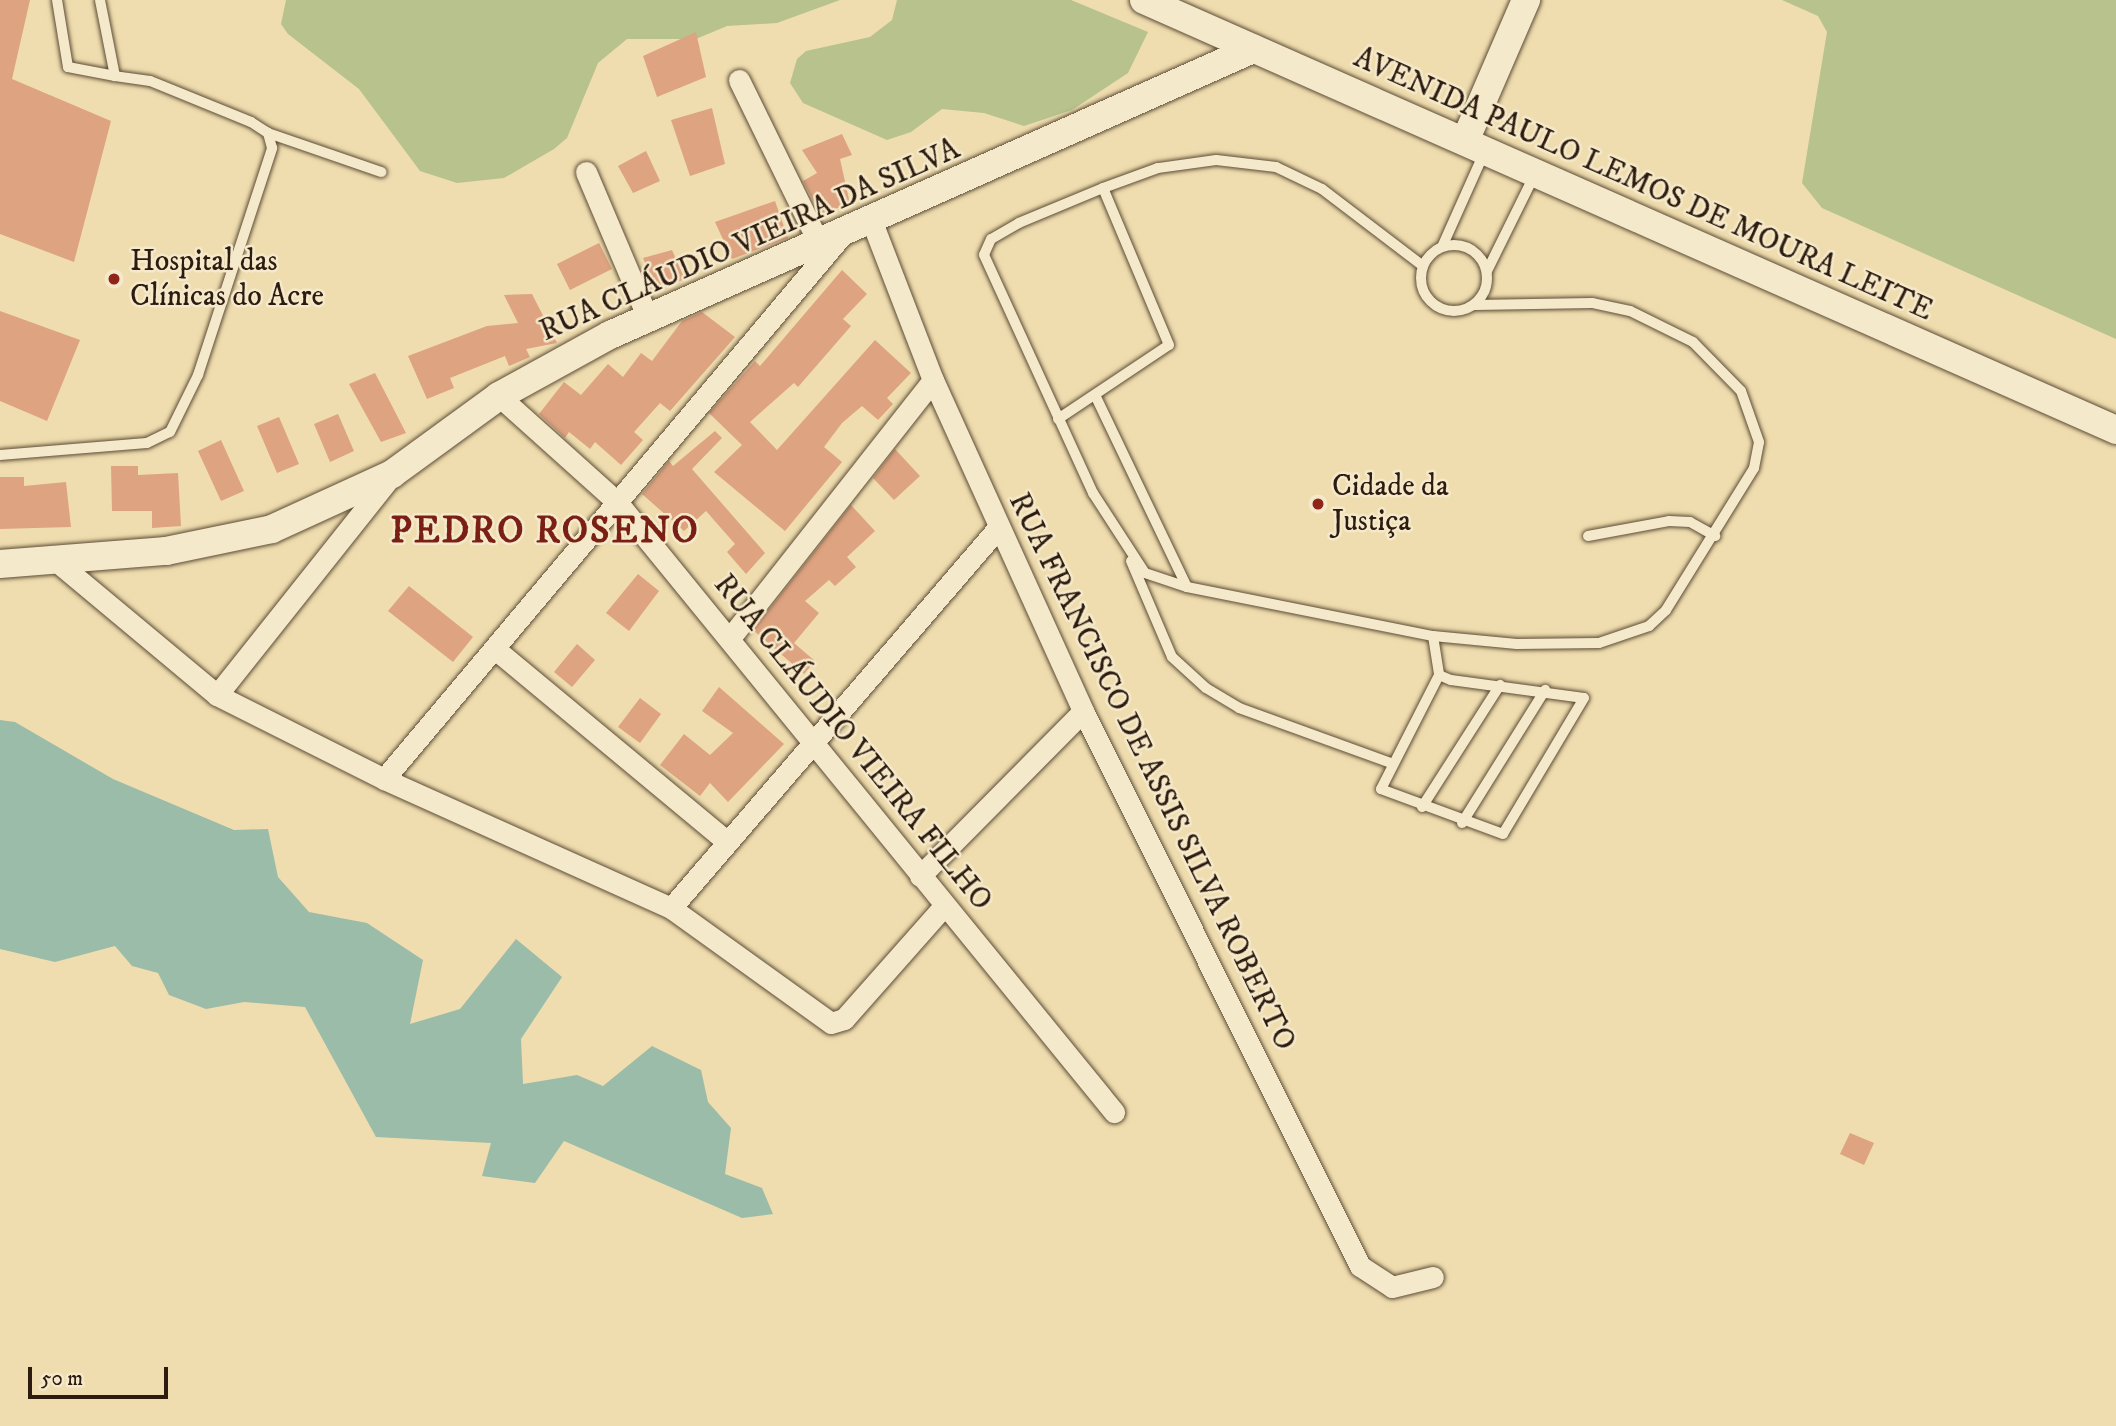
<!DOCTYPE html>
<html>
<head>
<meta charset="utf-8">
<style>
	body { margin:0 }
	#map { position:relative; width:2116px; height:1426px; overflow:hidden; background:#efddaf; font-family:"IM FELL DW Pica",serif }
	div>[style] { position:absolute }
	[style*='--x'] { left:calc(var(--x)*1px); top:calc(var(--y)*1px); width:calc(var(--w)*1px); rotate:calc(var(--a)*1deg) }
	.green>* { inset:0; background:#b7c28c }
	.water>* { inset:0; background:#9abca8 }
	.building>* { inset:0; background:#dea380 }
	.roads { filter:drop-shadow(0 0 2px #5d4c36) drop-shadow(0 0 2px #5d4c36) }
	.lane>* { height:10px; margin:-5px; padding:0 5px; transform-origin:5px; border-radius:5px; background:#f5e9cb }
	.lane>.ring { margin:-5px; padding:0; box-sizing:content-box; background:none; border:10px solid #f5e9cb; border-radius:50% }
	.street>* { height:21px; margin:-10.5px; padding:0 10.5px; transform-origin:10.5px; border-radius:10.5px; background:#f5e9cb }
	.secondary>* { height:28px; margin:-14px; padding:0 14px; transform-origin:14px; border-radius:14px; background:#f5e9cb }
	.dots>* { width:19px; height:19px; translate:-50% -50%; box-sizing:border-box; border:4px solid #f5e9cb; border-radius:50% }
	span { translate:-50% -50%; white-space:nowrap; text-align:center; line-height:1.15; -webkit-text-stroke:5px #f5e9cb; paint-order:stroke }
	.street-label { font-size:30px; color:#2c1b0e }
	.poi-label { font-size:30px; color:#2c1b0e }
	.left { translate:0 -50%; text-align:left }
	.district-label { font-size:37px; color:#7a1f14; font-weight:700; letter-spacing:2px }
	.scale { position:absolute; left:28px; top:1367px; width:140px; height:32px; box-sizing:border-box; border:4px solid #2c1b0e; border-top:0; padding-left:9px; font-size:21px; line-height:24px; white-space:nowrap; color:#2c1b0e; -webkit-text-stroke:5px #f5e9cb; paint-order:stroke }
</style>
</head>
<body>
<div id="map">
	<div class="green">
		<i style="clip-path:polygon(286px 0,840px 0,777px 23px,727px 26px,696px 39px,627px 39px,598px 63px,567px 138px,554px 149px,504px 178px,457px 183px,420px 171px,359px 89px,288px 34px,281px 24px)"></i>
		<i style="clip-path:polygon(897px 0,1071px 0,1148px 32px,1128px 73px,1072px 110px,1024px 126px,984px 113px,942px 109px,911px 132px,887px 140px,803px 103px,790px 83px,797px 59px,806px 51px,870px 37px,892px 20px)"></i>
		<i style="clip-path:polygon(1782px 0,2116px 0,2116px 339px,1822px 208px,1802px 183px,1827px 32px,1818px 16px)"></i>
	</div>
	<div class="water">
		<i style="clip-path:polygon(0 720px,15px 722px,113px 779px,234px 830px,268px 829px,278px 877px,309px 912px,367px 923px,423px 960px,410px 1024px,460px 1009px,516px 939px,562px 977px,521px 1039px,523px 1084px,577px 1075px,603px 1086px,652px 1046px,701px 1070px,708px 1102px,731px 1128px,725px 1174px,762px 1188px,773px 1214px,742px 1218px,564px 1141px,535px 1183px,482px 1176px,491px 1143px,376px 1137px,305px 1007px,244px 1002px,206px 1009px,169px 995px,158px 973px,132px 966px,115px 946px,55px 962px,0 949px)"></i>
	</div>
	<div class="building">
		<i style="clip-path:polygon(0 0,30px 0,12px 79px,111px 121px,74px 262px,0 234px)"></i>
		<i style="clip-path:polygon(696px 32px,706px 77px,657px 97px,643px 56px)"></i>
		<i style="clip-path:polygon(712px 108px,725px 164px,690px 176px,671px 120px)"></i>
		<i style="clip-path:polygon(842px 134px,852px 155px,840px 159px,850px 204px,820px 214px,803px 181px,817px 173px,802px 150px)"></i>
		<i style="clip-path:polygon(646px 151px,660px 181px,633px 193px,618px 166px)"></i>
		<i style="clip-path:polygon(775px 201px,788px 238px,732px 259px,715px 222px)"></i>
		<i style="clip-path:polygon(599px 243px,612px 269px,570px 290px,557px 264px)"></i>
		<i style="clip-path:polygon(672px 250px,685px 279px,657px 290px,643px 258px)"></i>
		<i style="clip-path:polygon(842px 270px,867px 294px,843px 319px,851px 326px,798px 387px,794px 383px,750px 422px,777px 450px,875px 340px,911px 373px,887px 398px,893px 404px,878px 420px,862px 406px,842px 423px,824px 447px,842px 462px,785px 531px,714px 472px,742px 445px,709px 413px,755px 361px,760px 366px)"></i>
		<i style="clip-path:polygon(532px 294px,557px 343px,526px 349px,530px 357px,509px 366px,505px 356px,450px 378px,454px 388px,427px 399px,408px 356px,487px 326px,518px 323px,504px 295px)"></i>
		<i style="clip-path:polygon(0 311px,80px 340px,47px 421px,0 401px)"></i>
		<i style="clip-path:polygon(702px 312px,735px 337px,670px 411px,660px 403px,634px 432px,643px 440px,621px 465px,595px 442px,590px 449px,569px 432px,565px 438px,539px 414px,564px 382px,581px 395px,608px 364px,623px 377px,641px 353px,652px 361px,682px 321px)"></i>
		<i style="clip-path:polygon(375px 373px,406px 433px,381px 442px,349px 384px)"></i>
		<i style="clip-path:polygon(338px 414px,354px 451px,330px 462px,314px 424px)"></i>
		<i style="clip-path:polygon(279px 417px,299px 464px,277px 473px,257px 426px)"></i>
		<i style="clip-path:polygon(715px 431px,722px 438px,692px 469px,765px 553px,746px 574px,727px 552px,735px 544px,706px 511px,684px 531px,642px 494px,669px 461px,673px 466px)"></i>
		<i style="clip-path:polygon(221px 440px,244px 491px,221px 501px,198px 451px)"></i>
		<i style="clip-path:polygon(895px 449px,920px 476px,894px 500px,873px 478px)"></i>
		<i style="clip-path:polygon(111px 466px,138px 466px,138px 475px,178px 473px,181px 526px,152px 528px,152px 511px,112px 511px)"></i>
		<i style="clip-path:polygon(0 477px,24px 477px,24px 486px,66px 482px,71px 527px,0 529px)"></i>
		<i style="clip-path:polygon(851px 505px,875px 531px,847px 557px,856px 567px,835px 586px,829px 580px,805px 601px,819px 613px,794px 643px,815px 661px,804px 674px,753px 630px)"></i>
		<i style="clip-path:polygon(638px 574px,659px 591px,629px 631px,606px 613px)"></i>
		<i style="clip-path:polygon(409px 586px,473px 637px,453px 662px,388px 611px)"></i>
		<i style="clip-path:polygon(577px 644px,595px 660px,572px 687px,554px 672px)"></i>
		<i style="clip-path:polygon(719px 687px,784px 744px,728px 802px,710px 783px,700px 796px,660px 765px,684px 734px,710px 755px,733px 733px,702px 711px)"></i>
		<i style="clip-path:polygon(640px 698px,661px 714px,640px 743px,618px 727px)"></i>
		<i style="clip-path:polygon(1850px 1133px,1874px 1143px,1864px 1165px,1840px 1154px)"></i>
	</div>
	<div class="roads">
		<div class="lane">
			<i style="--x:57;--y:0;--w:68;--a:80.7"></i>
			<i style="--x:68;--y:67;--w:48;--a:10.8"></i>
			<i style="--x:268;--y:133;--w:120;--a:19"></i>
			<i class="ring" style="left:1421px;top:245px;width:56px;height:56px"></i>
			<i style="--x:1442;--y:247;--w:105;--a:-65.9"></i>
			<i style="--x:1423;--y:266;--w:127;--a:-142.7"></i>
			<i style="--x:1322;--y:189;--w:51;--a:-154.4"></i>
			<i style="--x:1276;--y:167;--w:60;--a:-173.3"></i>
			<i style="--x:1216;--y:160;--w:59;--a:172.1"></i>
			<i style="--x:1158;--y:168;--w:59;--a:160"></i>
			<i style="--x:1103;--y:188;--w:91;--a:157.4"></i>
			<i style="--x:1019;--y:223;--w:32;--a:150"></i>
			<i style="--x:991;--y:239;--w:17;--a:114"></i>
			<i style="--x:984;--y:255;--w:262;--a:65.4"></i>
			<i style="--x:1093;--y:493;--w:95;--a:57"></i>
			<i style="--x:1145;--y:573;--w:44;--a:18.4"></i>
			<i style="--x:1187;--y:587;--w:251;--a:11.3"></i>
			<i style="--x:1433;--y:636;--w:84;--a:5.4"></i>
			<i style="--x:1517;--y:644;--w:82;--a:-0.7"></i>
			<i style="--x:1599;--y:643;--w:53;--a:-18.8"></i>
			<i style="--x:1649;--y:626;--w:23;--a:-43"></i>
			<i style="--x:1666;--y:610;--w:167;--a:-58.2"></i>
			<i style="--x:1754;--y:468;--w:26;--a:-79"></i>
			<i style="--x:1759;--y:442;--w:54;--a:-109.4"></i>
			<i style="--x:1741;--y:391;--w:69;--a:-134.4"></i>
			<i style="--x:1693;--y:342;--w:70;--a:-153.8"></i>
			<i style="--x:1630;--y:311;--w:39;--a:-168"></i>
			<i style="--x:1592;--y:303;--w:117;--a:179"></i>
			<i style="--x:1487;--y:271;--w:108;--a:-63.7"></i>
			<i style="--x:1095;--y:395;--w:213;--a:64.4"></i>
			<i style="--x:1058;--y:419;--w:133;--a:-33.7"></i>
			<i style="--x:1169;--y:345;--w:170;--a:-112.8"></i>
			<i style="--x:0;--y:455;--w:147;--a:-4.7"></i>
			<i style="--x:147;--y:443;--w:25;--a:-26"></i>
			<i style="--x:170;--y:432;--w:64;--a:-63.8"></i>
			<i style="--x:198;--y:375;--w:239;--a:-71.9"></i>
			<i style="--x:272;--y:148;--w:16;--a:-105"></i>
			<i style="--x:268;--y:133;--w:20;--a:-147"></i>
			<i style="--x:251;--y:122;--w:109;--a:-157.9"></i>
			<i style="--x:150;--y:81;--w:35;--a:-172"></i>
			<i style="--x:115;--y:76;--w:77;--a:-101.2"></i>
			<i style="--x:1588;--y:536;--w:82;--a:-10.5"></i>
			<i style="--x:1669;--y:521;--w:21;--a:3"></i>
			<i style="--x:1690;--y:522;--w:29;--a:29"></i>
			<i style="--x:1131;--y:561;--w:104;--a:66.9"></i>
			<i style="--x:1172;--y:657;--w:46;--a:42.4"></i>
			<i style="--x:1206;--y:688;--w:39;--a:31"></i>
			<i style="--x:1239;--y:708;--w:162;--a:19.9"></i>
			<i style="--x:1433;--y:636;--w:39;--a:81"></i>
			<i style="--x:1439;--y:675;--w:13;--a:23"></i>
			<i style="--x:1451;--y:680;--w:134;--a:7.7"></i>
			<i style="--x:1584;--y:698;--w:158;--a:120.8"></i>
			<i style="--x:1503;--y:834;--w:130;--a:-159.8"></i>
			<i style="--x:1381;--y:789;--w:128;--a:-63"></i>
			<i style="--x:1422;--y:807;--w:145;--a:-57.4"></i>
			<i style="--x:1462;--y:823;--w:157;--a:-58"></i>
		</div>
		<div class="street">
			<i style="--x:739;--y:80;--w:182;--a:63.9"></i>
			<i style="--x:586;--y:172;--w:159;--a:67"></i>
			<i style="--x:872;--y:222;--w:169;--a:68.9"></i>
			<i style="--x:933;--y:380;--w:363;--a:65.6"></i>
			<i style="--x:1083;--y:711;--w:620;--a:63.48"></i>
			<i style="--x:1360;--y:1266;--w:38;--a:33"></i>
			<i style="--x:1392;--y:1287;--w:42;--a:-13.7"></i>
			<i style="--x:499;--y:396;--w:159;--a:41.9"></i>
			<i style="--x:617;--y:502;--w:787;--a:50.83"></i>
			<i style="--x:55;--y:560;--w:211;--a:39.8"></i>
			<i style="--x:217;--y:695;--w:187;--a:26.7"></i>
			<i style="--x:384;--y:779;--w:315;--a:24.2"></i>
			<i style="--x:671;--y:908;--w:197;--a:35.7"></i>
			<i style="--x:831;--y:1023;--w:14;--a:-17"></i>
			<i style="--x:844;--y:1019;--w:151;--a:-48.5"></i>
			<i style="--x:730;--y:638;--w:328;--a:-51.8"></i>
			<i style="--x:495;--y:649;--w:300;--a:39.7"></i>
			<i style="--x:217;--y:695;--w:281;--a:-51.5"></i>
			<i style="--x:384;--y:779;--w:711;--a:-49.91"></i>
			<i style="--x:920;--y:876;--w:232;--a:-45.3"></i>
			<i style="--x:671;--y:908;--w:501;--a:-49.29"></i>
		</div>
		<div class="secondary">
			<i style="--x:1144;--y:0;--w:1063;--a:23.86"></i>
			<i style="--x:1465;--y:141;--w:154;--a:-66.6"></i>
			<i style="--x:0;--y:564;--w:167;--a:-4.5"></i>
			<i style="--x:166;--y:551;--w:108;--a:-11.7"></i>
			<i style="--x:272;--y:529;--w:132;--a:-24.6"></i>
			<i style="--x:392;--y:474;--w:132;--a:-36.1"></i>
			<i style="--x:499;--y:396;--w:127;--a:-28.8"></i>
			<i style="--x:610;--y:335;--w:704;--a:-23.98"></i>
		</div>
	</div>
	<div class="dots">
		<i style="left:114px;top:279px;background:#8f2418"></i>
		<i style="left:1318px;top:504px;background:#8f2418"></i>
	</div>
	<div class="street-label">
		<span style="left:1643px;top:185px;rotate:24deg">AVENIDA PAULO LEMOS DE MOURA LEITE</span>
		<span style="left:750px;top:241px;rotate:-24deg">RUA CLÁUDIO VIEIRA DA SILVA</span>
		<span style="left:852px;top:743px;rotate:51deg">RUA CLÁUDIO VIEIRA FILHO</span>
		<span style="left:1151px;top:772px;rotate:64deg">RUA FRANCISCO DE ASSIS SILVA ROBERTO</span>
	</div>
	<div class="poi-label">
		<span class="left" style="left:130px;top:279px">Hospital das<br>Clínicas do Acre</span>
		<span class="left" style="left:1332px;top:504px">Cidade da<br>Justiça</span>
	</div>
	<div class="district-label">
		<span style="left:545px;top:532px">PEDRO ROSENO</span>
	</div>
	<div class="scale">50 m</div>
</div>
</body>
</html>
